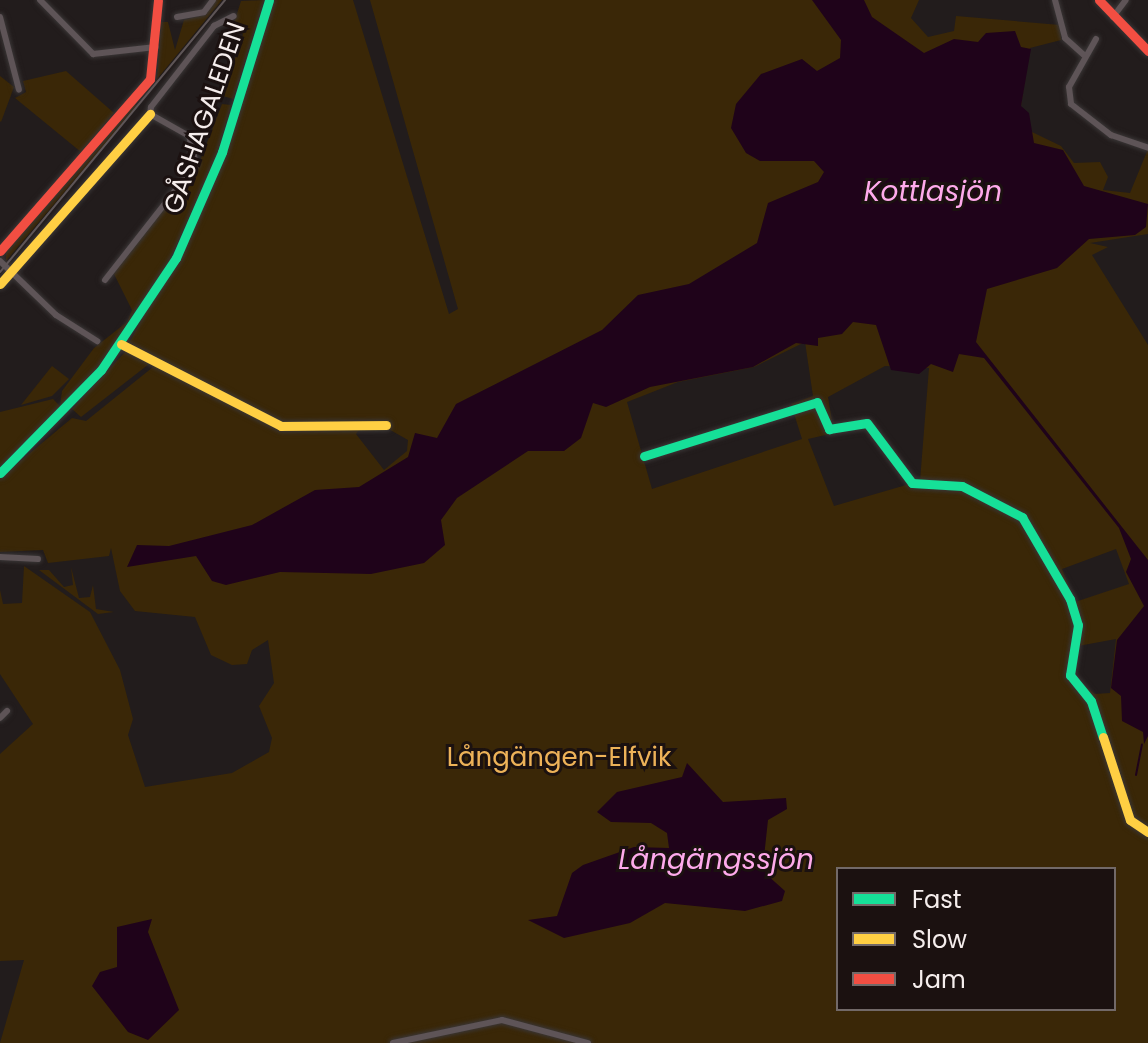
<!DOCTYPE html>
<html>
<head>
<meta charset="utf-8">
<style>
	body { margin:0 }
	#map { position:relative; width:1148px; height:1043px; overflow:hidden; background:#221c1c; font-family:Poppins,sans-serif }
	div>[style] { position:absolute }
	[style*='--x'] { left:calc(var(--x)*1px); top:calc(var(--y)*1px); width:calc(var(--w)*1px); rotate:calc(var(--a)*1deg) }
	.green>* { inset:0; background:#3a2707 }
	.water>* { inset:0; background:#1f031a }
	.stream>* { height:2px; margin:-1px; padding:0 1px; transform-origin:1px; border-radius:1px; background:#1f031a }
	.roads { filter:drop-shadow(0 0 2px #3a3636) drop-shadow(0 0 2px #3a3636) }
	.street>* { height:6px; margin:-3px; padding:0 3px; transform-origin:3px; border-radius:3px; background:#5e5457 }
	.fast>* { height:9px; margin:-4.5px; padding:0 4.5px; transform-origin:4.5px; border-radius:4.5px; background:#16e098 }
	.slow>* { height:9px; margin:-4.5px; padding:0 4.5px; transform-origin:4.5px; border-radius:4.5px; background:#ffcf43 }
	.jam>* { height:9px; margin:-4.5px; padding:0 4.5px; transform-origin:4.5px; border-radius:4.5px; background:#f24e42 }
	.tram>* { height:2px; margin:-1px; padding:0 1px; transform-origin:1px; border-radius:1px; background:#5e5557 }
	span { translate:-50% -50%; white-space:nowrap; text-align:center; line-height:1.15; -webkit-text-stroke:6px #1b1110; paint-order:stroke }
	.street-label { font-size:26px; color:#f5edec }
	.park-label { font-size:26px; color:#edb258 }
	.water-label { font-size:28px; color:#feaaeb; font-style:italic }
	.legend { position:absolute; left:836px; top:867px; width:280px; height:144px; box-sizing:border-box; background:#1b1110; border:2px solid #726968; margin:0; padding:10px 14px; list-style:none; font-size:24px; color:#f5edec }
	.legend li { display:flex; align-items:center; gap:16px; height:40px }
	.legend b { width:40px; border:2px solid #726968 }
</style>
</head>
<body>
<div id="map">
	<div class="green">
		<i style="clip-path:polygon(216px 0,222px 0,157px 79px,161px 22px,168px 22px,175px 50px,184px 20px,204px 15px)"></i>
		<i style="clip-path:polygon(264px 0,233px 99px,223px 96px,243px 34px,233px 26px,241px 1px)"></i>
		<i style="clip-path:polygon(evenodd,274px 0,353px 0,449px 314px,458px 309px,370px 0,919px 0,911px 18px,928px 37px,954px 31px,956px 16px,1060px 25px,1061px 40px,1030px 48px,1021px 106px,1032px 132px,1061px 146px,1074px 163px,1100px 162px,1108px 177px,1103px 190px,1130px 193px,1148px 149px,1148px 234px,1090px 243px,1108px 247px,1092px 255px,1148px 345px,1148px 1043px,0 1043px,24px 960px,0 961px,0 754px,33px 724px,0 674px,0 590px,3px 604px,22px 603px,24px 566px,90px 612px,120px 670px,133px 719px,128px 735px,145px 787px,232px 773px,269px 752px,272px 738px,259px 706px,274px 683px,268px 640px,252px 650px,247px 664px,232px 665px,211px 655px,195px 617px,135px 611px,120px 591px,111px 548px,109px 556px,48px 563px,43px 550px,0 552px,0 478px,72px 418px,86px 421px,158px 363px,275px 420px,129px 343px,212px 190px,274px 0,805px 342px,813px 396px,791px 404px,802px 439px,652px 489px,627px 402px,678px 382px,754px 367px,805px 342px,274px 0,885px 366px,929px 368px,920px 481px,834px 506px,808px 439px,834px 433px,828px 397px,885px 366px,274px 0,361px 427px,385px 427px,408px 440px,407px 451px,384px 470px,356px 434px,361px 427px,274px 0,1116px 549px,1129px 584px,1075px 602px,1062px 569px,1116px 549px,274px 0,1116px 639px,1110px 693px,1095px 694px,1072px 675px,1078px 646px,1116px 639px,274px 0,838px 869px,1114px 869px,1114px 1009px,838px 1009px,838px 869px)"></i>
		<i style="clip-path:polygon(66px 71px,114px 113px,81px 152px,15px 98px,26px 92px,23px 81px)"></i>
		<i style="clip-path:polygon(0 76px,14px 87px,1px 122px,0 121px)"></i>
		<i style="clip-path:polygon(135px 104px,137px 106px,6px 261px,6px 248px)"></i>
		<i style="clip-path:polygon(222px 104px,231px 105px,215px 160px,165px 270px,100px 367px,0 467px,0 412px,53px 399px,60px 406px,62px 391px,94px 348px,127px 322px,132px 310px,112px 270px,198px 166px)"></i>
		<i style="clip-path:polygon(126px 351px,149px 364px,81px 417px,72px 409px)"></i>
		<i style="clip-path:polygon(52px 366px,69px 379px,52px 396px,21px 405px)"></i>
		<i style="clip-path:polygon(71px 567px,79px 598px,90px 597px,93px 585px,96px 609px,114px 612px,98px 614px,39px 570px,49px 570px,64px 587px,73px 585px)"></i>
	</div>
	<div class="water">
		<i style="clip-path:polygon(812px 0,864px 0,872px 17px,924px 53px,954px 39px,978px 42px,986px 33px,1015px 31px,1021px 47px,1031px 49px,1021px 106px,1029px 113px,1034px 143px,1063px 150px,1084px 186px,1148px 204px,1146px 227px,1135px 235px,1089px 239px,1057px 268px,987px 289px,976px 342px,1148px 560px,1148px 736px,1144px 744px,1143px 732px,1122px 721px,1121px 696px,1111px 688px,1117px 640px,1144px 606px,1126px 572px,1131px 559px,1119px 528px,984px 358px,959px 354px,953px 372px,931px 364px,919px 374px,891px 370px,876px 325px,853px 322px,842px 334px,818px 338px,818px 346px,796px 343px,753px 367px,650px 387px,606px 407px,593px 403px,581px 438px,564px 451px,528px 451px,457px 498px,441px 520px,445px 545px,424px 563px,371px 574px,280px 572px,226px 585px,212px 581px,196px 556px,127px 567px,137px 545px,169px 546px,252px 525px,315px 490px,359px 487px,408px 457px,415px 433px,437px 438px,456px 404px,602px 330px,638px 295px,689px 284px,757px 243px,768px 203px,818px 182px,824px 172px,814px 161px,760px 161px,746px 153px,731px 128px,736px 104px,761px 74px,802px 59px,817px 71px,840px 58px,841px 40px)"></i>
		<i style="clip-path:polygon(687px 763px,723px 802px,786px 798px,787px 809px,768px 820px,764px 857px,766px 874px,785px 891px,782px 901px,745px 911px,665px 903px,630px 923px,564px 938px,528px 920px,557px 916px,572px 873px,583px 865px,634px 847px,669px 848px,667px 833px,651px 823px,611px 822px,597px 812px,617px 792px,682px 777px)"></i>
		<i style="clip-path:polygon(152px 919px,148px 932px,179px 1010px,148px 1040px,128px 1032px,92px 986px,100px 972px,117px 967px,117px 927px)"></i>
	</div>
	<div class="stream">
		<i style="--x:1136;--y:775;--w:31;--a:-79"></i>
	</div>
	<div class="roads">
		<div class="street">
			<i style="--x:40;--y:0;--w:76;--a:45.5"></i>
			<i style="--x:93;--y:54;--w:63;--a:-6.3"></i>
			<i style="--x:1055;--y:0;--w:39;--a:75"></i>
			<i style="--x:1065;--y:38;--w:25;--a:42"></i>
			<i style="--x:0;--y:17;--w:75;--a:75.4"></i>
			<i style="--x:177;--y:17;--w:27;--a:-10"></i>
			<i style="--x:204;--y:12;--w:15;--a:-53"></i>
			<i style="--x:1113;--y:17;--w:21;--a:-53"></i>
			<i style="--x:1096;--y:39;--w:55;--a:119.4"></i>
			<i style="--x:1069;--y:87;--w:17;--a:83"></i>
			<i style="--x:1071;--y:104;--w:51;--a:37.8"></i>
			<i style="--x:1111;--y:135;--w:39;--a:19"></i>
			<i style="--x:0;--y:261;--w:78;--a:44"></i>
			<i style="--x:56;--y:315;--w:49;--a:32.4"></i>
			<i style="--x:105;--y:280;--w:147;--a:-51.9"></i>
			<i style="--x:196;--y:164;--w:29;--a:-104"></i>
			<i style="--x:189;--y:136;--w:45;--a:-150.6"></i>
			<i style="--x:150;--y:114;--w:7;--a:-82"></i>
			<i style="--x:151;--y:107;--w:103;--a:-52.1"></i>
			<i style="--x:214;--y:26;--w:22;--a:-27"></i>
			<i style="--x:0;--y:557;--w:38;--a:3"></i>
			<i style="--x:0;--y:718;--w:10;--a:-45"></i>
			<i style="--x:393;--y:1043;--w:111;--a:-11.9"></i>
			<i style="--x:502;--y:1020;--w:89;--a:15"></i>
		</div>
		<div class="fast">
			<i style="--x:644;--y:456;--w:181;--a:-17.3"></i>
			<i style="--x:817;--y:402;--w:30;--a:66"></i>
			<i style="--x:829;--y:429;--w:38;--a:-9"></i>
			<i style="--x:867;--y:423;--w:75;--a:53.1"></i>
			<i style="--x:912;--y:483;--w:50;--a:3.4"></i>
			<i style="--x:962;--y:486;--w:68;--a:27.3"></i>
			<i style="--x:1022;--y:517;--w:95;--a:59.7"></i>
			<i style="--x:1070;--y:599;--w:27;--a:73"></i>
			<i style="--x:1078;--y:625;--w:51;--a:99.1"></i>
			<i style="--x:1070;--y:675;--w:33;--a:51"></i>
			<i style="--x:1091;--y:701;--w:38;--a:72"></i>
			<i style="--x:0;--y:473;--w:144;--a:-45.6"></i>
			<i style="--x:101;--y:370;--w:135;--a:-56.2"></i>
			<i style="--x:176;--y:258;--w:116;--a:-66.5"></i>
			<i style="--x:222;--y:152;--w:159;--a:-72.8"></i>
		</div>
		<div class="slow">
			<i style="--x:0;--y:284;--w:227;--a:-48.6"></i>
			<i style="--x:121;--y:344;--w:180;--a:27.1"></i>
			<i style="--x:281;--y:426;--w:105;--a:-0.5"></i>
			<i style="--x:1103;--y:737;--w:87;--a:72"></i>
			<i style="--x:1130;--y:820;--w:22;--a:34"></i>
		</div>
		<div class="jam">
			<i style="--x:1099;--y:0;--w:71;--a:46.1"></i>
			<i style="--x:0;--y:251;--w:228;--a:-48.9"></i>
			<i style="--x:150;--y:79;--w:79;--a:-84.2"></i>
		</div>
	</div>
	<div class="tram">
		<i style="--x:0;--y:272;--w:353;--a:-50.4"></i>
	</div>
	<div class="street-label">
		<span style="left:205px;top:118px;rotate:-71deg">GÅSHAGALEDEN</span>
	</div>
	<div class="park-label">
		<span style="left:559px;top:758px">Långängen-Elfvik</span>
	</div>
	<div class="water-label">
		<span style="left:933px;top:192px">Kottlasjön</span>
		<span style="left:716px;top:860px">Långängssjön</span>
	</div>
	<ul class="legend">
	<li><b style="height:10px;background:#16e098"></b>Fast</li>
	<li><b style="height:10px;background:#ffcf43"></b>Slow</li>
	<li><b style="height:10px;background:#f24e42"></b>Jam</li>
	</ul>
</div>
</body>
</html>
